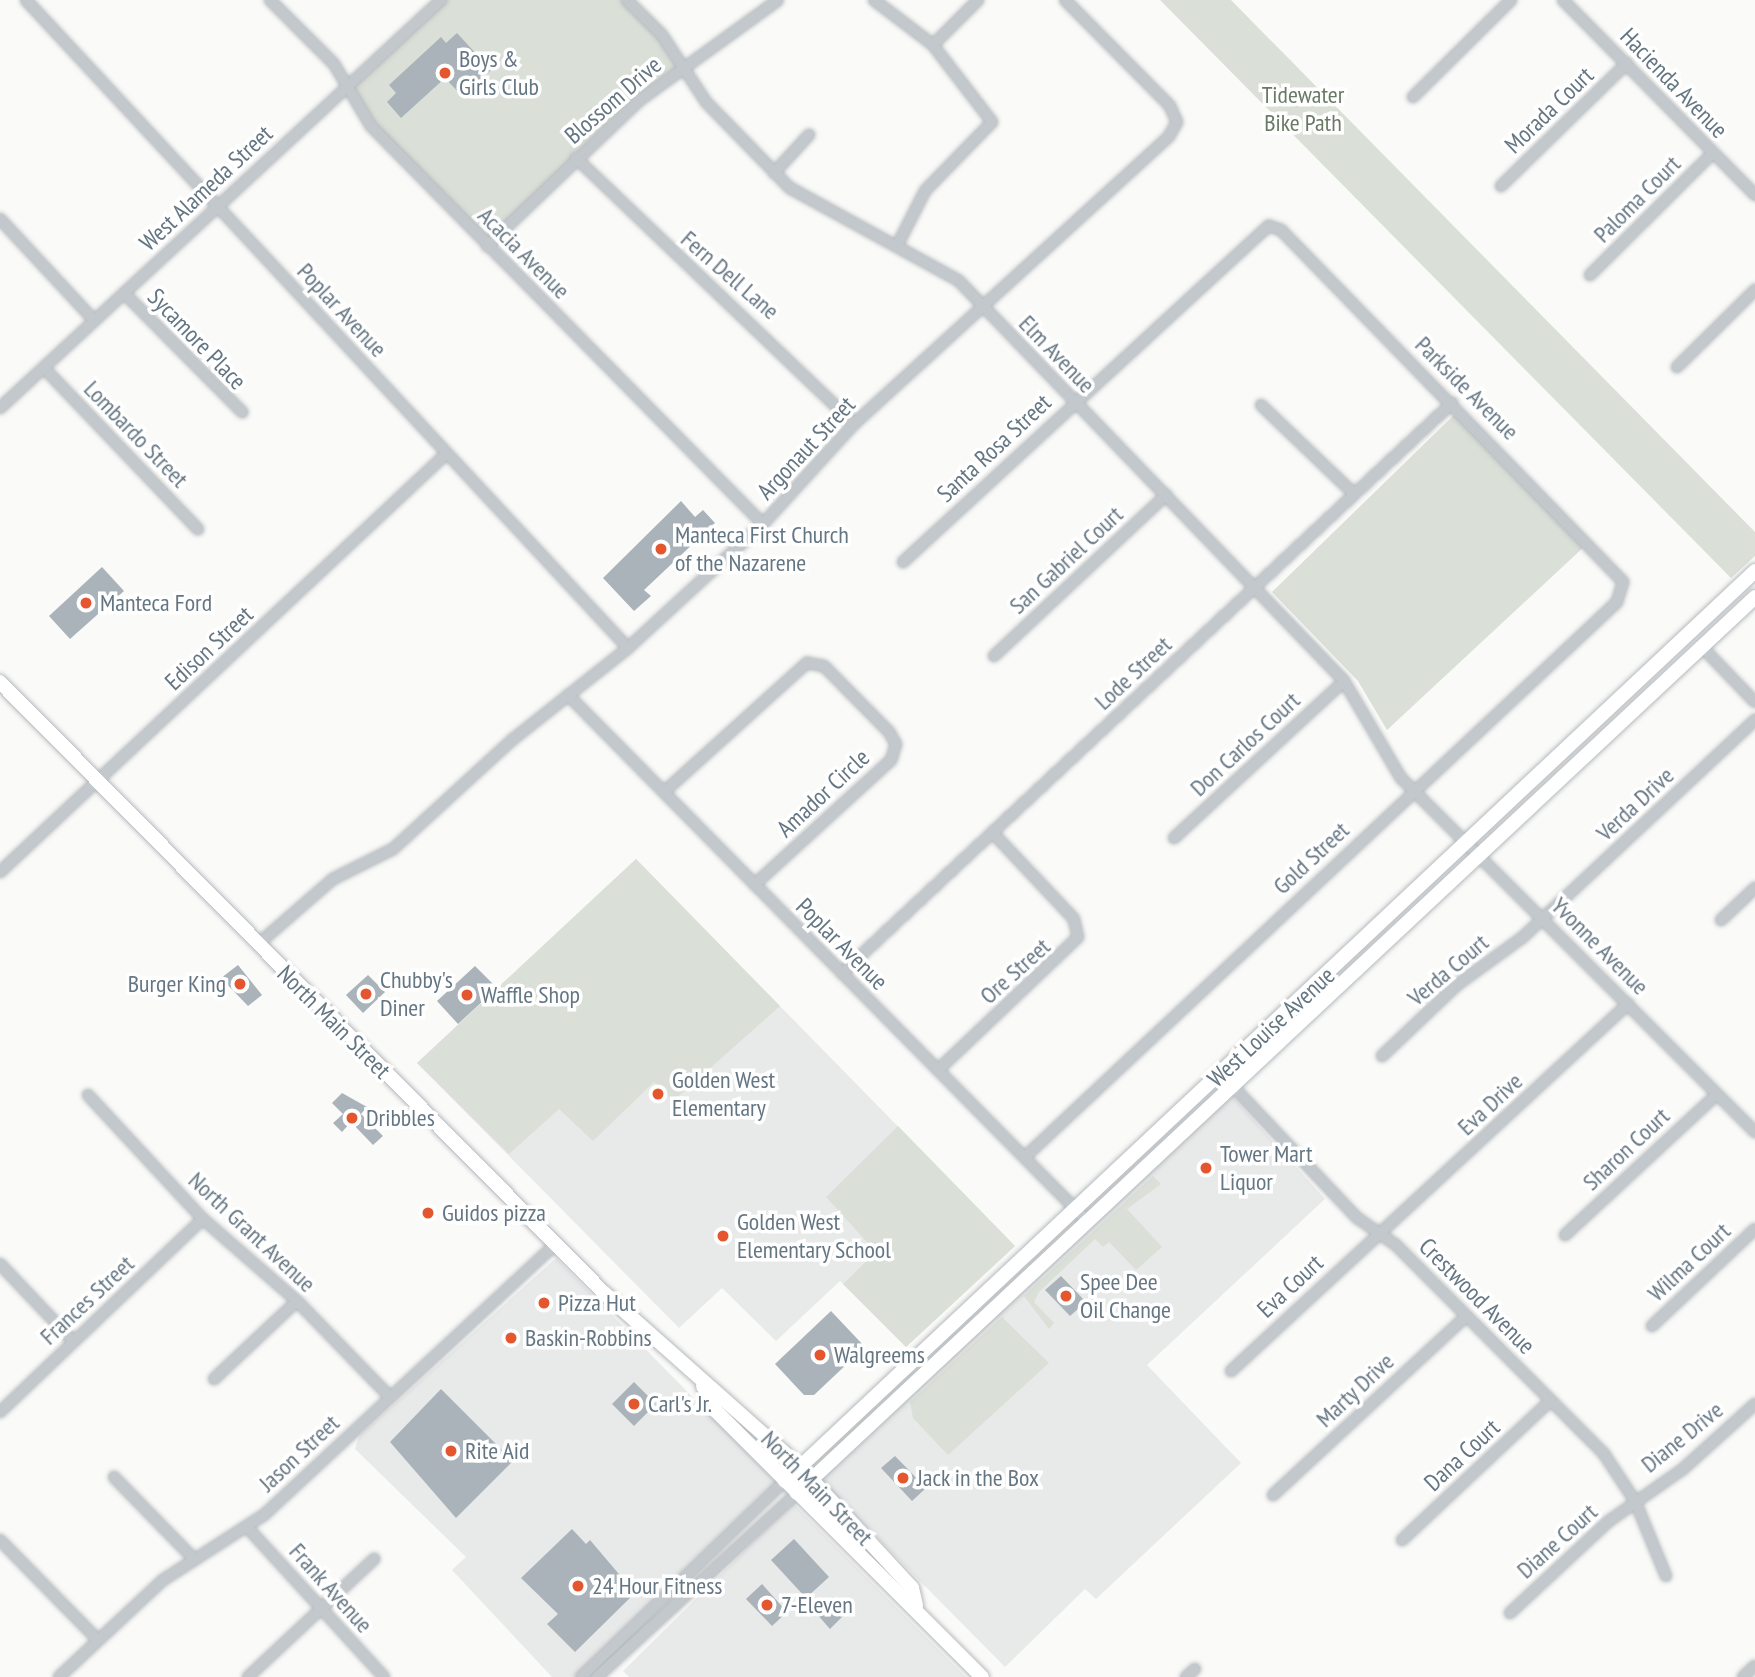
<!DOCTYPE html>
<html>
<head>
<meta charset="utf-8">
<style>
	body { margin:0 }
	#map { position:relative; width:1755px; height:1677px; overflow:hidden; background:#fafaf8; font-family:"PT Sans Narrow",sans-serif }
	div>[style] { position:absolute }
	[style*='--x'] { left:calc(var(--x)*1px); top:calc(var(--y)*1px); width:calc(var(--w)*1px); rotate:calc(var(--a)*1deg) }
	.built>* { inset:0; background:#e8e9e9 }
	.green>* { inset:0; background:#dadfd7 }
	.building>* { inset:0; background:#aab3b9 }
	.roads { filter:drop-shadow(0 0 2px #b5babe) drop-shadow(0 0 2px #b5babe) }
	.minor>* { height:10px; margin:-5px; padding:0 5px; transform-origin:5px; border-radius:5px; background:#c3c8cc }
	.major>* { height:14px; margin:-7px; padding:0 7px; transform-origin:7px; border-radius:7px; background:#fff }
	.dots>* { width:19px; height:19px; translate:-50% -50%; box-sizing:border-box; border:4px solid #fff; border-radius:50% }
	span { translate:-50% -50%; white-space:nowrap; text-align:center; line-height:1.15; -webkit-text-stroke:7px #fff; paint-order:stroke }
	.poi-label { font-size:24px; color:#657683 }
	.left { translate:0 -50%; text-align:left }
	.right { translate:-100% -50%; text-align:right }
	.street-label { font-size:24px; color:#657683 }
	.park-label { font-size:24px; color:#687a64 }
</style>
</head>
<body>
<div id="map">
	<div class="built">
		<i style="clip-path:polygon(636px 859px,1015px 1246px,906px 1347px,840px 1281px,776px 1341px,722px 1288px,679px 1328px,417px 1063px)"></i>
		<i style="clip-path:polygon(1231px 1095px,1325px 1199px,1147px 1365px,1241px 1463px,1096px 1599px,1085px 1589px,1005px 1667px,820px 1480px)"></i>
		<i style="clip-path:polygon(556px 1258px,776px 1482px,575px 1677px,552px 1677px,452px 1570px,466px 1557px,355px 1449px,359px 1436px)"></i>
		<i style="clip-path:polygon(793px 1503px,966px 1677px,629px 1677px,623px 1671px)"></i>
	</div>
	<div class="green">
		<i style="clip-path:polygon(441px 0,627px 0,682px 67px,487px 246px,371px 127px,346px 87px)"></i>
		<i style="clip-path:polygon(1160px 0,1231px 0,1755px 532px,1755px 556px,1731px 578px)"></i>
		<i style="clip-path:polygon(1455px 414px,1586px 545px,1387px 730px,1358px 681px,1272px 592px)"></i>
		<i style="clip-path:polygon(636px 859px,780px 1006px,673px 1101px,654px 1082px,593px 1141px,559px 1109px,509px 1154px,417px 1063px)"></i>
		<i style="clip-path:polygon(898px 1126px,1015px 1246px,906px 1347px,843px 1284px,876px 1252px,826px 1197px)"></i>
		<i style="clip-path:polygon(1153px 1176px,1161px 1184px,1127px 1209px,1162px 1247px,1136px 1270px,1109px 1242px,1103px 1247px,1095px 1239px,1039px 1292px,1034px 1302px,1054px 1323px,1049px 1329px,1024px 1296px)"></i>
		<i style="clip-path:polygon(1002px 1317px,1049px 1363px,948px 1455px,913px 1418px,910px 1402px)"></i>
	</div>
	<div class="building">
		<i style="clip-path:polygon(457px 33px,491px 70px,463px 97px,445px 78px,401px 118px,387px 102px,396px 93px,389px 85px,441px 37px,446px 43px)"></i>
		<i style="clip-path:polygon(681px 501px,695px 517px,703px 510px,715px 523px,644px 590px,651px 596px,634px 611px,603px 578px)"></i>
		<i style="clip-path:polygon(102px 567px,124px 591px,70px 639px,49px 616px)"></i>
		<i style="clip-path:polygon(238px 965px,262px 995px,248px 1006px,221px 978px)"></i>
		<i style="clip-path:polygon(475px 966px,497px 988px,458px 1024px,437px 1001px)"></i>
		<i style="clip-path:polygon(368px 975px,385px 992px,363px 1013px,346px 995px)"></i>
		<i style="clip-path:polygon(342px 1093px,367px 1107px,361px 1114px,383px 1136px,373px 1145px,351px 1122px,342px 1132px,333px 1123px,343px 1114px,332px 1103px)"></i>
		<i style="clip-path:polygon(1061px 1276px,1086px 1302px,1070px 1316px,1045px 1290px)"></i>
		<i style="clip-path:polygon(831px 1311px,865px 1347px,814px 1395px,804px 1395px,775px 1364px)"></i>
		<i style="clip-path:polygon(634px 1382px,656px 1404px,634px 1426px,612px 1404px)"></i>
		<i style="clip-path:polygon(441px 1389px,513px 1461px,456px 1518px,390px 1442px)"></i>
		<i style="clip-path:polygon(895px 1456px,926px 1488px,912px 1501px,881px 1468px)"></i>
		<i style="clip-path:polygon(572px 1529px,586px 1544px,590px 1540px,635px 1593px,575px 1652px,547px 1624px,558px 1614px,521px 1578px)"></i>
		<i style="clip-path:polygon(794px 1539px,829px 1577px,806px 1598px,771px 1560px)"></i>
		<i style="clip-path:polygon(762px 1584px,787px 1612px,772px 1626px,746px 1599px)"></i>
		<i style="clip-path:polygon(833px 1597px,847px 1612px,830px 1629px,816px 1613px)"></i>
	</div>
	<div class="roads">
		<div class="minor">
			<i style="--x:26;--y:0;--w:884;--a:47.11"></i>
			<i style="--x:270;--y:0;--w:91;--a:45"></i>
			<i style="--x:334;--y:64;--w:72;--a:59.2"></i>
			<i style="--x:371;--y:126;--w:559;--a:45.44"></i>
			<i style="--x:627;--y:0;--w:49;--a:45"></i>
			<i style="--x:662;--y:35;--w:80;--a:56.7"></i>
			<i style="--x:706;--y:102;--w:120;--a:45.7"></i>
			<i style="--x:790;--y:188;--w:193;--a:28.8"></i>
			<i style="--x:959;--y:281;--w:555;--a:46.09"></i>
			<i style="--x:1344;--y:681;--w:113;--a:59.6"></i>
			<i style="--x:1401;--y:778;--w:501;--a:45"></i>
			<i style="--x:874;--y:0;--w:74;--a:37.3"></i>
			<i style="--x:933;--y:45;--w:97;--a:52.5"></i>
			<i style="--x:992;--y:122;--w:96;--a:134.2"></i>
			<i style="--x:925;--y:191;--w:59;--a:117"></i>
			<i style="--x:1563;--y:0;--w:274;--a:45.4"></i>
			<i style="--x:933;--y:45;--w:64;--a:-45"></i>
			<i style="--x:1413;--y:97;--w:138;--a:-44.7"></i>
			<i style="--x:576;--y:158;--w:385;--a:43.7"></i>
			<i style="--x:774;--y:173;--w:52;--a:-47.4"></i>
			<i style="--x:1501;--y:186;--w:176;--a:-44.3"></i>
			<i style="--x:0;--y:219;--w:138;--a:47.1"></i>
			<i style="--x:487;--y:246;--w:211;--a:-43.7"></i>
			<i style="--x:640;--y:100;--w:170;--a:-35.9"></i>
			<i style="--x:1590;--y:275;--w:173;--a:-44.8"></i>
			<i style="--x:124;--y:293;--w:168;--a:45.2"></i>
			<i style="--x:1677;--y:367;--w:110;--a:-44.6"></i>
			<i style="--x:44;--y:368;--w:223;--a:46.3"></i>
			<i style="--x:1261;--y:405;--w:129;--a:43.7"></i>
			<i style="--x:0;--y:408;--w:601;--a:-42.77"></i>
			<i style="--x:903;--y:562;--w:497;--a:-42.6"></i>
			<i style="--x:1269;--y:226;--w:13;--a:18"></i>
			<i style="--x:1281;--y:230;--w:491;--a:45.8"></i>
			<i style="--x:1623;--y:582;--w:21;--a:107"></i>
			<i style="--x:1617;--y:602;--w:811;--a:136.85"></i>
			<i style="--x:1702;--y:647;--w:76;--a:46.1"></i>
			<i style="--x:994;--y:656;--w:236;--a:-43.1"></i>
			<i style="--x:568;--y:695;--w:739;--a:45.38"></i>
			<i style="--x:664;--y:792;--w:193;--a:-42.1"></i>
			<i style="--x:807;--y:663;--w:17;--a:10"></i>
			<i style="--x:824;--y:666;--w:93;--a:45.4"></i>
			<i style="--x:889;--y:732;--w:14;--a:60"></i>
			<i style="--x:896;--y:744;--w:17;--a:107"></i>
			<i style="--x:891;--y:760;--w:185;--a:137.6"></i>
			<i style="--x:1174;--y:838;--w:231;--a:-42.7"></i>
			<i style="--x:0;--y:872;--w:611;--a:-43.14"></i>
			<i style="--x:1721;--y:920;--w:47;--a:-43.3"></i>
			<i style="--x:257;--y:945;--w:101;--a:-41"></i>
			<i style="--x:333;--y:879;--w:67;--a:-26.6"></i>
			<i style="--x:393;--y:849;--w:161;--a:-42.5"></i>
			<i style="--x:512;--y:740;--w:148;--a:-38.4"></i>
			<i style="--x:628;--y:648;--w:183;--a:-42.6"></i>
			<i style="--x:763;--y:524;--w:135;--a:-47.7"></i>
			<i style="--x:854;--y:424;--w:427;--a:-42.4"></i>
			<i style="--x:1169;--y:136;--w:16;--a:-60"></i>
			<i style="--x:1177;--y:122;--w:17;--a:-114"></i>
			<i style="--x:1170;--y:106;--w:149;--a:-134.7"></i>
			<i style="--x:842;--y:973;--w:835;--a:-43.06"></i>
			<i style="--x:1382;--y:1056;--w:103;--a:-43.4"></i>
			<i style="--x:1457;--y:985;--w:82;--a:-36"></i>
			<i style="--x:1523;--y:937;--w:318;--a:-43.1"></i>
			<i style="--x:938;--y:1070;--w:193;--a:-43.5"></i>
			<i style="--x:1078;--y:937;--w:18;--a:-103"></i>
			<i style="--x:1074;--y:919;--w:118;--a:-133.3"></i>
			<i style="--x:1221;--y:1074;--w:197;--a:46.6"></i>
			<i style="--x:1356;--y:1217;--w:49;--a:35"></i>
			<i style="--x:1396;--y:1245;--w:295;--a:45.1"></i>
			<i style="--x:1604;--y:1454;--w:56;--a:56.6"></i>
			<i style="--x:1635;--y:1501;--w:81;--a:67.5"></i>
			<i style="--x:88;--y:1095;--w:169;--a:47.2"></i>
			<i style="--x:203;--y:1219;--w:125;--a:41.1"></i>
			<i style="--x:297;--y:1301;--w:134;--a:45.9"></i>
			<i style="--x:1565;--y:1235;--w:207;--a:-42.8"></i>
			<i style="--x:0;--y:1264;--w:106;--a:46.5"></i>
			<i style="--x:1652;--y:1326;--w:141;--a:-43.3"></i>
			<i style="--x:1231;--y:1371;--w:541;--a:-42.75"></i>
			<i style="--x:214;--y:1379;--w:114;--a:-43.2"></i>
			<i style="--x:0;--y:1412;--w:280;--a:-43.6"></i>
			<i style="--x:114;--y:1477;--w:113;--a:45.7"></i>
			<i style="--x:1273;--y:1495;--w:263;--a:-42.8"></i>
			<i style="--x:247;--y:1527;--w:203;--a:47.6"></i>
			<i style="--x:0;--y:1540;--w:140;--a:45.6"></i>
			<i style="--x:1402;--y:1540;--w:204;--a:-43.2"></i>
			<i style="--x:1510;--y:1613;--w:135;--a:-42.9"></i>
			<i style="--x:1609;--y:1521;--w:90;--a:-35.1"></i>
			<i style="--x:1683;--y:1469;--w:97;--a:-42.1"></i>
			<i style="--x:59;--y:1677;--w:142;--a:-43"></i>
			<i style="--x:163;--y:1580;--w:120;--a:-32.8"></i>
			<i style="--x:264;--y:1515;--w:398;--a:-42.9"></i>
			<i style="--x:248;--y:1677;--w:173;--a:-43.1"></i>
			<i style="--x:581;--y:1677;--w:283;--a:-43.9"></i>
			<i style="--x:597;--y:1677;--w:272;--a:-42.6"></i>
			<i style="--x:1186;--y:1677;--w:12;--a:-42"></i>
			<i style="--x:1743;--y:1677;--w:16;--a:-43"></i>
		</div>
		<div class="major">
			<i style="--x:0;--y:682;--w:858;--a:45.33"></i>
			<i style="--x:603;--y:1292;--w:264;--a:41.6"></i>
			<i style="--x:800;--y:1467;--w:165;--a:47.2"></i>
			<i style="--x:912;--y:1588;--w:18;--a:77"></i>
			<i style="--x:703;--y:1386;--w:28;--a:63"></i>
			<i style="--x:716;--y:1411;--w:376;--a:45"></i>
			<i style="--x:785;--y:1481;--w:1330;--a:-43.17"></i>
			<i style="--x:797;--y:1493;--w:1312;--a:-43.08"></i>
		</div>
	</div>
	<div class="dots">
		<i style="left:445px;top:73px;background:#e4572e"></i>
		<i style="left:661px;top:549px;background:#e4572e"></i>
		<i style="left:86px;top:603px;background:#e4572e"></i>
		<i style="left:240px;top:984px;background:#e4572e"></i>
		<i style="left:366px;top:994px;background:#e4572e"></i>
		<i style="left:467px;top:995px;background:#e4572e"></i>
		<i style="left:658px;top:1094px;background:#e4572e"></i>
		<i style="left:352px;top:1118px;background:#e4572e"></i>
		<i style="left:1206px;top:1168px;background:#e4572e"></i>
		<i style="left:428px;top:1213px;background:#e4572e"></i>
		<i style="left:723px;top:1236px;background:#e4572e"></i>
		<i style="left:1066px;top:1296px;background:#e4572e"></i>
		<i style="left:544px;top:1303px;background:#e4572e"></i>
		<i style="left:511px;top:1338px;background:#e4572e"></i>
		<i style="left:820px;top:1355px;background:#e4572e"></i>
		<i style="left:634px;top:1404px;background:#e4572e"></i>
		<i style="left:451px;top:1451px;background:#e4572e"></i>
		<i style="left:903px;top:1478px;background:#e4572e"></i>
		<i style="left:578px;top:1586px;background:#e4572e"></i>
		<i style="left:767px;top:1605px;background:#e4572e"></i>
	</div>
	<div class="poi-label">
		<span class="left" style="left:459px;top:73px">Boys &amp;<br>Girls Club</span>
		<span class="left" style="left:675px;top:549px">Manteca First Church<br>of the Nazarene</span>
		<span class="left" style="left:100px;top:603px">Manteca Ford</span>
		<span class="left" style="left:380px;top:994px">Chubby's<br>Diner</span>
		<span class="right" style="left:226px;top:984px">Burger King</span>
		<span class="left" style="left:481px;top:995px">Waffle Shop</span>
		<span class="left" style="left:672px;top:1094px">Golden West<br>Elementary</span>
		<span class="left" style="left:366px;top:1118px">Dribbles</span>
		<span class="left" style="left:1220px;top:1168px">Tower Mart<br>Liquor</span>
		<span class="left" style="left:442px;top:1213px">Guidos pizza</span>
		<span class="left" style="left:737px;top:1236px">Golden West<br>Elementary School</span>
		<span class="left" style="left:1080px;top:1296px">Spee Dee<br>Oil Change</span>
		<span class="left" style="left:558px;top:1303px">Pizza Hut</span>
		<span class="left" style="left:525px;top:1338px">Baskin-Robbins</span>
		<span class="left" style="left:834px;top:1355px">Walgreems</span>
		<span class="left" style="left:648px;top:1404px">Carl's Jr.</span>
		<span class="left" style="left:465px;top:1451px">Rite Aid</span>
		<span class="left" style="left:917px;top:1478px">Jack in the Box</span>
		<span class="left" style="left:592px;top:1586px">24 Hour Fitness</span>
		<span class="left" style="left:781px;top:1605px">7-Eleven</span>
	</div>
	<div class="street-label">
		<span style="left:1674px;top:83px;rotate:46deg">Hacienda Avenue</span>
		<span style="left:613px;top:100px;rotate:-41deg">Blossom Drive</span>
		<span style="left:1549px;top:110px;rotate:-44deg">Morada Court</span>
		<span style="left:206px;top:188px;rotate:-43deg">West Alameda Street</span>
		<span style="left:1637px;top:199px;rotate:-45deg">Paloma Court</span>
		<span style="left:524px;top:253px;rotate:45deg">Acacia Avenue</span>
		<span style="left:730px;top:275px;rotate:41deg">Fern Dell Lane</span>
		<span style="left:342px;top:310px;rotate:47deg">Poplar Avenue</span>
		<span style="left:197px;top:339px;rotate:46deg">Sycamore Place</span>
		<span style="left:1057px;top:354px;rotate:46deg">Elm Avenue</span>
		<span style="left:1467px;top:388px;rotate:45deg">Parkside Avenue</span>
		<span style="left:136px;top:434px;rotate:46deg">Lombardo Street</span>
		<span style="left:806px;top:448px;rotate:-47deg">Argonaut Street</span>
		<span style="left:994px;top:448px;rotate:-43deg">Santa Rosa Street</span>
		<span style="left:1066px;top:560px;rotate:-43deg">San Gabriel Court</span>
		<span style="left:209px;top:648px;rotate:-43deg">Edison Street</span>
		<span style="left:1133px;top:673px;rotate:-43deg">Lode Street</span>
		<span style="left:1245px;top:744px;rotate:-43deg">Don Carlos Court</span>
		<span style="left:823px;top:793px;rotate:-43deg">Amador Circle</span>
		<span style="left:1635px;top:804px;rotate:-43deg">Verda Drive</span>
		<span style="left:1311px;top:858px;rotate:-43deg">Gold Street</span>
		<span style="left:842px;top:944px;rotate:45deg">Poplar Avenue</span>
		<span style="left:1600px;top:946px;rotate:45deg">Yvonne Avenue</span>
		<span style="left:1448px;top:970px;rotate:-40deg">Verda Court</span>
		<span style="left:1015px;top:971px;rotate:-42deg">Ore Street</span>
		<span style="left:334px;top:1022px;rotate:45deg">North Main Street</span>
		<span style="left:1271px;top:1027px;rotate:-43deg">West Louise Avenue</span>
		<span style="left:1490px;top:1104px;rotate:-43deg">Eva Drive</span>
		<span style="left:1626px;top:1149px;rotate:-43deg">Sharon Court</span>
		<span style="left:252px;top:1232px;rotate:43deg">North Grant Avenue</span>
		<span style="left:1689px;top:1262px;rotate:-43deg">Wilma Court</span>
		<span style="left:1290px;top:1286px;rotate:-43deg">Eva Court</span>
		<span style="left:1477px;top:1296px;rotate:45deg">Crestwood Avenue</span>
		<span style="left:87px;top:1300px;rotate:-43deg">Frances Street</span>
		<span style="left:1355px;top:1390px;rotate:-43deg">Marty Drive</span>
		<span style="left:1682px;top:1437px;rotate:-39deg">Diane Drive</span>
		<span style="left:299px;top:1453px;rotate:-43deg">Jason Street</span>
		<span style="left:1462px;top:1455px;rotate:-43deg">Dana Court</span>
		<span style="left:817px;top:1488px;rotate:46deg">North Main Street</span>
		<span style="left:1557px;top:1541px;rotate:-42deg">Diane Court</span>
		<span style="left:331px;top:1588px;rotate:48deg">Frank Avenue</span>
	</div>
	<div class="park-label">
		<span style="left:1303px;top:109px">Tidewater<br>Bike Path</span>
	</div>
</div>
</body>
</html>
